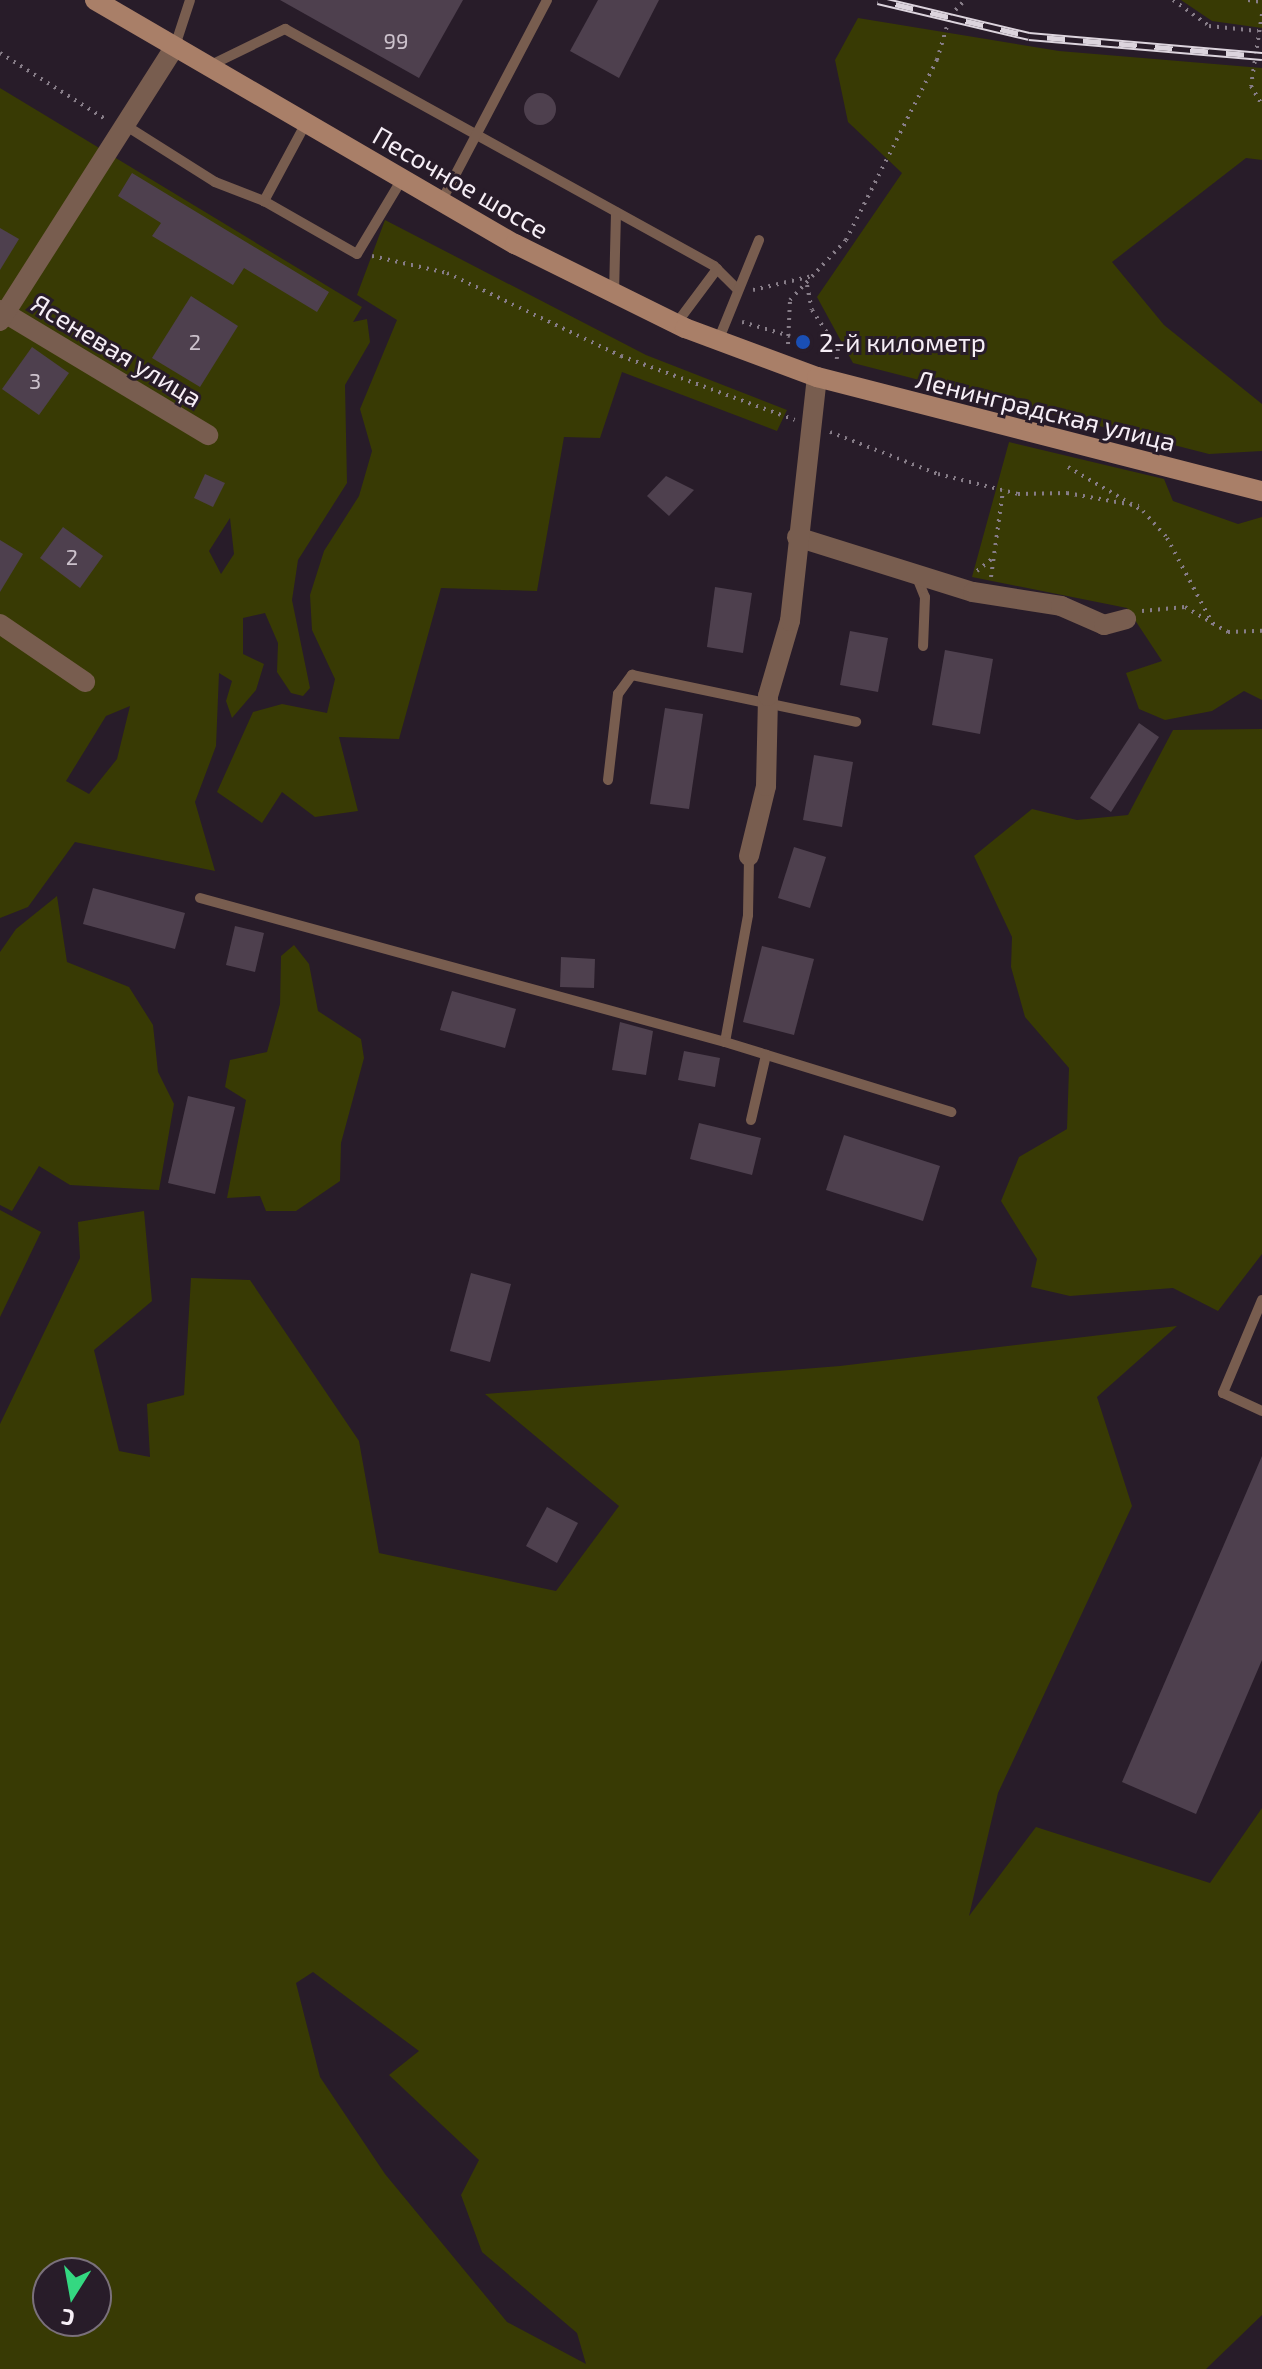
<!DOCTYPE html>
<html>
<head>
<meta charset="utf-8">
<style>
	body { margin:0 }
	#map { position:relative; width:1262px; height:2369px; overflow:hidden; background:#281c29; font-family:"Exo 2",sans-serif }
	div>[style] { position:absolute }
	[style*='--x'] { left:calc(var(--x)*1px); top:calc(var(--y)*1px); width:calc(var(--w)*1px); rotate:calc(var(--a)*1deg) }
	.green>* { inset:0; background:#383a04 }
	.building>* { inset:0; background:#4e404e }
	.round { border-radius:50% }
	.path>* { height:4px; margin-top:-2px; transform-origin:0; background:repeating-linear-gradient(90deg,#877d88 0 2px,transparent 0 8px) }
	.service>* { height:10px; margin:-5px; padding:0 5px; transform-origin:5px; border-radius:5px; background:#785d4f }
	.minor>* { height:20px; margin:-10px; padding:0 10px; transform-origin:10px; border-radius:10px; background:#785d4f }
	.secondary>* { height:20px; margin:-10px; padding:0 10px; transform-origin:10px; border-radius:10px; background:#a97f68 }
	.rail>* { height:9px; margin-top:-4.5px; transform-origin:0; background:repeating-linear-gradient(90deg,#281c29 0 18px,#dcd4dd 0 36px); box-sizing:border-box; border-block:2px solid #dcd4dd }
	.dots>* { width:22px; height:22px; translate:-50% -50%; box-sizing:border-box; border:4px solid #281c29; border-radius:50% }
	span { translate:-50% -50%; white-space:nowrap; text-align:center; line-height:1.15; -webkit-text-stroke:6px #281c29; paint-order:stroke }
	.number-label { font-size:22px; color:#ccc2cc }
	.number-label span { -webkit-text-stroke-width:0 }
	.street-label { font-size:26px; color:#f6eef6 }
	.poi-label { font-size:26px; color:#f6eef6 }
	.left { translate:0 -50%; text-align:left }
	.north { position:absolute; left:32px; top:2257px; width:80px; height:80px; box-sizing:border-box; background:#281c29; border:2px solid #7a707b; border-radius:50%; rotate:191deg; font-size:22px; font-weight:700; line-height:32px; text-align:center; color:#f6eef6 }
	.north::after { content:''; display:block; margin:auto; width:28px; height:36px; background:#34d881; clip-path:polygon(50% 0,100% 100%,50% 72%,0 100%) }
</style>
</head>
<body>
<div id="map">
	<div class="green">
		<i style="clip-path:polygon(1181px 0,1262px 0,1262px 28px,1212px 21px)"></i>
		<i style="clip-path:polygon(858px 18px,1059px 51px,1262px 68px,1262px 160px,1246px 158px,1112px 262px,1164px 325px,1262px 404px,1262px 451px,1209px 454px,853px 363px,817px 297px,902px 173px,848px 122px,835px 60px)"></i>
		<i style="clip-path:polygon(evenodd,0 88px,362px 307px,353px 322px,367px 319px,370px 342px,345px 385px,347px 483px,298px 560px,292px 600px,310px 688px,303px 696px,291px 693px,277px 672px,278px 643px,265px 613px,243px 618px,243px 654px,264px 664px,256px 690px,232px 718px,226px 701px,232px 681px,219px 673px,216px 746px,195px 802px,215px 871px,75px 842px,28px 907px,0 918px,0 88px,230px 518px,234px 554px,221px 574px,209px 551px,230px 518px,0 88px,130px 706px,117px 759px,89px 794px,66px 781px,106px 716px,130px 706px)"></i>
		<i style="clip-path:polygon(385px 220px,646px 355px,787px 410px,777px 431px,622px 372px,600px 438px,564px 437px,537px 591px,441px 588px,399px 739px,339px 737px,358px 811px,315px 817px,282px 792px,262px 823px,217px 792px,253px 712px,282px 704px,327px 713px,335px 679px,312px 630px,310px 595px,324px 551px,359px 496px,372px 451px,360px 409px,397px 320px,357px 295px)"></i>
		<i style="clip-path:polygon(1009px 442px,1164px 479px,1173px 501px,1238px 524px,1262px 517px,1262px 700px,1244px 691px,1212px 711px,1165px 720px,1139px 709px,1126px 673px,1162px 661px,1127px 608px,972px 577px)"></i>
		<i style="clip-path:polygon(1262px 729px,1262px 1254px,1218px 1311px,1173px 1288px,1070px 1296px,1031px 1287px,1037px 1259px,1001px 1201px,1019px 1157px,1067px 1129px,1069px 1068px,1025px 1017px,1011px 967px,1012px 937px,974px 856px,1032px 809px,1077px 820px,1128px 815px,1173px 730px)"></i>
		<i style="clip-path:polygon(57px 896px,67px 962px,129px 987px,153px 1025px,158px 1072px,174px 1104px,159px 1190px,70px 1185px,39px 1166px,12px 1211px,0 1205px,0 952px,16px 929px)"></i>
		<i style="clip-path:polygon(294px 945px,309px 964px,318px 1011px,361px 1039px,364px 1058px,341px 1143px,340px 1181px,296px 1211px,266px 1211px,260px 1196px,227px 1198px,246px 1100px,225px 1087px,230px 1060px,267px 1052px,280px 1004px,281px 956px)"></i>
		<i style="clip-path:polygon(0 1210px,41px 1232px,0 1317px)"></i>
		<i style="clip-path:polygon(evenodd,144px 1211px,152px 1301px,94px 1350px,119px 1451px,150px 1457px,147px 1404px,184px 1395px,191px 1278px,250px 1280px,359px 1441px,379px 1553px,556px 1591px,619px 1506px,485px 1394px,840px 1366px,1177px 1326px,1097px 1397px,1132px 1506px,998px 1793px,969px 1916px,1036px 1827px,1210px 1883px,1262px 1808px,1262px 2315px,1206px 2369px,0 2369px,0 1424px,80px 1258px,78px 1222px,144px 1211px,313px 1972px,419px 2051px,389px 2075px,479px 2160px,461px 2195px,482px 2252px,577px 2333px,586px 2364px,507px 2322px,385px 2174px,320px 2077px,296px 1983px,313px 1972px,144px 1211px,48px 2273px,96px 2273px,96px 2321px,48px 2321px,48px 2273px)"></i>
	</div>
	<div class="building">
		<i style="clip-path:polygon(280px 0,463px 0,419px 78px)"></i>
		<i style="clip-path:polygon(598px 0,659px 0,619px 78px,570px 51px)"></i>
		<i class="round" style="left:524px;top:93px;width:32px;height:32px"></i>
		<i style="clip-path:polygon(132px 173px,329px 292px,317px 312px,244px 268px,233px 285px,152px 236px,161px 223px,118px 196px)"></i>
		<i style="clip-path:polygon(0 228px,19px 239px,0 270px)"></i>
		<i style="clip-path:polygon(191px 296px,238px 326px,200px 387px,152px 358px)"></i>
		<i style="clip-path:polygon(32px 347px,69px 373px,39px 415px,2px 389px)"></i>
		<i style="clip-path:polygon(205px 474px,225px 483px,213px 507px,194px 498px)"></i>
		<i style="clip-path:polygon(666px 476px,694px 490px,669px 516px,647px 496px)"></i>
		<i style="clip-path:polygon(63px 527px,103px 556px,80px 588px,40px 558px)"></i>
		<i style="clip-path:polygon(0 540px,23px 554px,0 592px)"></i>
		<i style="clip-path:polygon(715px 587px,752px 593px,743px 653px,707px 647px)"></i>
		<i style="clip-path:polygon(850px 631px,888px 638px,878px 692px,840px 685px)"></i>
		<i style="clip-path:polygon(945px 650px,993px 659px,980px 734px,932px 725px)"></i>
		<i style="clip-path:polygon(665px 708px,703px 714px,689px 809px,650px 804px)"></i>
		<i style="clip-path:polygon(1139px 723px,1159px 737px,1111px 812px,1090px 798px)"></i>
		<i style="clip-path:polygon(814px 755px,853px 762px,842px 827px,803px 820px)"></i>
		<i style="clip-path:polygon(794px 847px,826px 857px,810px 908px,778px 898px)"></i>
		<i style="clip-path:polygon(93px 888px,185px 913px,175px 949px,83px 924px)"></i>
		<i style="clip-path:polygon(235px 926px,264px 933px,255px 972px,226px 965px)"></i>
		<i style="clip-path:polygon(762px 946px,814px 959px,794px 1035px,743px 1022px)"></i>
		<i style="clip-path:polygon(561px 957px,595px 959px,594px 988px,560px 987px)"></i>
		<i style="clip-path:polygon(452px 991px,516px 1009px,505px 1048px,440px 1030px)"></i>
		<i style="clip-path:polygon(620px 1022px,653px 1031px,646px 1075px,612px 1070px)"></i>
		<i style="clip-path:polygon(684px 1051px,720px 1058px,715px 1087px,678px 1080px)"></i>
		<i style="clip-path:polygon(188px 1096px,235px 1107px,215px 1194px,168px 1183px)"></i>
		<i style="clip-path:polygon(699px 1123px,761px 1138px,752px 1175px,690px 1159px)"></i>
		<i style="clip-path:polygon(844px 1135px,940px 1166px,923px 1221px,826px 1190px)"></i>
		<i style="clip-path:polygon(471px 1273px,511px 1284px,490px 1362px,450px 1351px)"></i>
		<i style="clip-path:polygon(1262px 1456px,1262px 1660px,1196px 1814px,1122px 1782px)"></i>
		<i style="clip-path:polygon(547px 1507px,578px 1523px,557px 1563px,526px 1546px)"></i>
	</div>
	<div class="path">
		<i style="--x:1173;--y:0;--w:44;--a:35.8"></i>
		<i style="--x:1209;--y:26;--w:49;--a:5.8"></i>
		<i style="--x:1248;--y:0;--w:14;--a:8"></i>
		<i style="--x:1262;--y:14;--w:73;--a:98.7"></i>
		<i style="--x:1251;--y:86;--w:22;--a:60"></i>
		<i style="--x:0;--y:53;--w:126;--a:32.1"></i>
		<i style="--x:372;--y:256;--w:77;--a:12.8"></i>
		<i style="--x:447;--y:273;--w:193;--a:25.5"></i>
		<i style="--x:621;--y:356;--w:185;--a:20.2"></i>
		<i style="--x:807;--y:285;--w:25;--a:79"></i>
		<i style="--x:812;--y:310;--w:47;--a:56.3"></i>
		<i style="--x:838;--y:349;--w:16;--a:97"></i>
		<i style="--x:753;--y:290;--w:61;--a:-13.3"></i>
		<i style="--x:742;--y:322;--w:50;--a:16.3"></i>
		<i style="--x:788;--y:344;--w:44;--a:-87.4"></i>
		<i style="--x:790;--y:300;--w:82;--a:-47"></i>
		<i style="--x:846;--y:240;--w:202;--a:-63.2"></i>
		<i style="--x:937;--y:60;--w:46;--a:-73.5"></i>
		<i style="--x:950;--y:16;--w:22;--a:-47"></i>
		<i style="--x:830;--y:432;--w:116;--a:21.3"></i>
		<i style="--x:938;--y:474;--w:82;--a:14"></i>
		<i style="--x:1018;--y:494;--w:49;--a:-1.2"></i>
		<i style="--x:1067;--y:493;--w:73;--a:10.2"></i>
		<i style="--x:1068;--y:467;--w:87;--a:30.4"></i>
		<i style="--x:1143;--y:511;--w:36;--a:48"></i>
		<i style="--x:1167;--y:538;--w:100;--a:61.9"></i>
		<i style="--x:977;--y:571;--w:19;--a:-39"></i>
		<i style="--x:991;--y:577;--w:88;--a:-82.1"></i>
		<i style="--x:1142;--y:611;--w:43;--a:-5.3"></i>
		<i style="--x:1185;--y:607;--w:50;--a:30.2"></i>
		<i style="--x:1228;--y:632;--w:34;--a:-2"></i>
	</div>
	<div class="service">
		<i style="--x:175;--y:46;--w:48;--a:-71.9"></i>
		<i style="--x:209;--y:66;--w:85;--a:-26"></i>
		<i style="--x:285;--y:29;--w:490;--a:28.9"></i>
		<i style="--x:714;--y:266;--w:33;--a:45"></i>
		<i style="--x:306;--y:123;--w:89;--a:118.3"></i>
		<i style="--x:264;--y:201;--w:107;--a:29.7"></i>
		<i style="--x:357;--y:254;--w:87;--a:-59"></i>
		<i style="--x:128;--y:127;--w:103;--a:32.3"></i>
		<i style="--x:215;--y:182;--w:53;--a:21.2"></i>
		<i style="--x:441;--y:202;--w:228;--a:-62.3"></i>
		<i style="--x:614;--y:294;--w:82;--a:-88.6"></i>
		<i style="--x:676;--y:324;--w:69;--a:-53.3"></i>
		<i style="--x:718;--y:341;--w:109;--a:-67.9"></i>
		<i style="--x:916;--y:575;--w:24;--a:68"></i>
		<i style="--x:925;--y:597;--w:49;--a:92.3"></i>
		<i style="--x:608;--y:780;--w:87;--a:-83.4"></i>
		<i style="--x:618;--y:694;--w:24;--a:-54"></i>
		<i style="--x:632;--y:675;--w:229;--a:11.8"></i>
		<i style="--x:200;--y:898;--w:544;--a:15.34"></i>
		<i style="--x:725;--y:1042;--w:129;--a:-79.7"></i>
		<i style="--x:748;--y:915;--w:59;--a:-89"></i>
		<i style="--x:725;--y:1042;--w:237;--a:17.2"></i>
		<i style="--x:751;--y:1120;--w:67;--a:-77"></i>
		<i style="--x:1262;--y:1300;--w:101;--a:112.8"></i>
		<i style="--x:1223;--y:1393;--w:43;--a:24.8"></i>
	</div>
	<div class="minor">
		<i style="--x:0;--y:310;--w:243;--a:31"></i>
		<i style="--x:0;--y:321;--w:326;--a:-57.5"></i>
		<i style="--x:797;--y:537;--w:184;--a:17.4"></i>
		<i style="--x:973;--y:592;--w:89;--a:9"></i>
		<i style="--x:1061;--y:606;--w:47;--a:23.8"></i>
		<i style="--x:1104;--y:625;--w:23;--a:-15"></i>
		<i style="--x:0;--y:624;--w:103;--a:34.3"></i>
		<i style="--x:749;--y:856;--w:72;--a:-76.3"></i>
		<i style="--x:766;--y:786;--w:90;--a:-88.7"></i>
		<i style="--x:768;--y:696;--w:78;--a:-73.7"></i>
		<i style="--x:790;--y:621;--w:245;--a:-83.7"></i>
	</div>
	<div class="secondary">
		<i style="--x:95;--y:0;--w:486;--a:30.2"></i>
		<i style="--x:515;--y:244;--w:190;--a:26.3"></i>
		<i style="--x:685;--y:328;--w:141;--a:20.4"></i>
		<i style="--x:817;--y:377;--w:459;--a:14.4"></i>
	</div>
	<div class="rail">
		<i style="--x:878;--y:0;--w:155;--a:13.4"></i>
		<i style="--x:1029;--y:36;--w:234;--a:4.9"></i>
	</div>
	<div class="dots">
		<i style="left:803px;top:342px;background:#1a4fb4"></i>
	</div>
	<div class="number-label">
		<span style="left:396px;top:41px">99</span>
		<span style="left:195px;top:342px">2</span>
		<span style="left:35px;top:381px">3</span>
		<span style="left:72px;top:557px">2</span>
	</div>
	<div class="street-label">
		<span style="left:461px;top:182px;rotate:30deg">Песочное шоссе</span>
		<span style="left:117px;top:350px;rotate:31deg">Ясеневая улица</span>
		<span style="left:1046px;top:410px;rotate:14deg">Ленинградская улица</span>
	</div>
	<div class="poi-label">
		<span class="left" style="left:819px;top:342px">2-й километр</span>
	</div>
	<div class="north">С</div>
</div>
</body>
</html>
